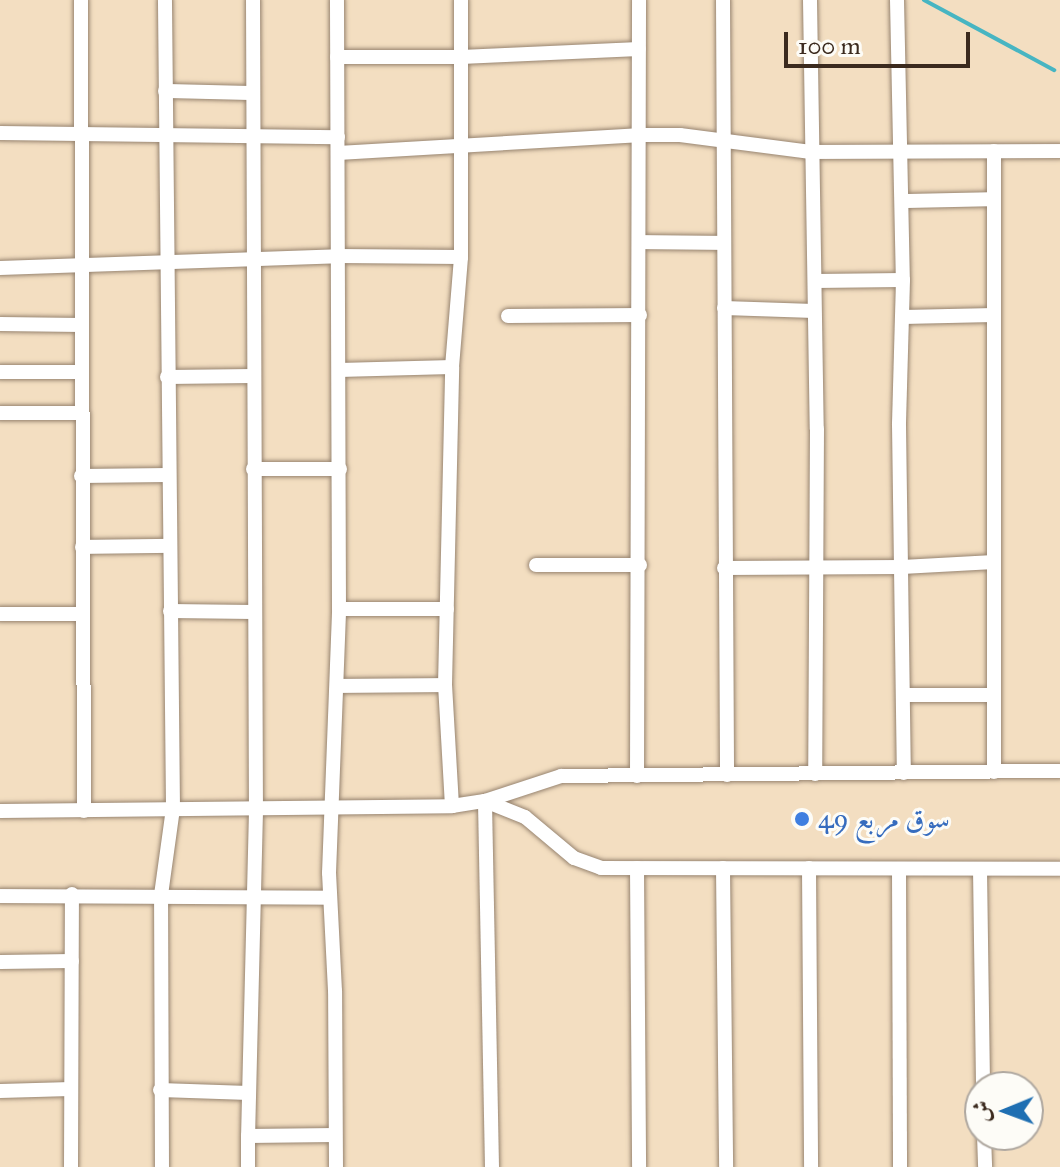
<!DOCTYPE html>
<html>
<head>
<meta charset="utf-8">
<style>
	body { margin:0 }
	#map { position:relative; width:1060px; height:1167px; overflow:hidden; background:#f3dec1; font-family:"IM FELL Great Primer",Amiri,serif }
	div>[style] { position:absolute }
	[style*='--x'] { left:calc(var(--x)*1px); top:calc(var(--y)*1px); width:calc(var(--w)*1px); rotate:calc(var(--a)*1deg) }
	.stream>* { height:4px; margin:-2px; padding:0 2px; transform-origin:2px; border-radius:2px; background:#47b5c2 }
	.roads { filter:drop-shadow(0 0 2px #978470) drop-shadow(0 0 2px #978470) }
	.street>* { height:14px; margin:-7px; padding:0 7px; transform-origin:7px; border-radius:7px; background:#fff }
	.dots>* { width:22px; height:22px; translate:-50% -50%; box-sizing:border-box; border:4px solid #fdfcf7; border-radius:50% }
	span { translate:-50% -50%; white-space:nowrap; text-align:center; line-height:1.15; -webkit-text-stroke:6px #fdfcf7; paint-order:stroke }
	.shop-label { font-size:28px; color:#366cbe }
	.left { translate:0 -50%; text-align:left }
	.north { position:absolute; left:964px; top:1071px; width:80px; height:80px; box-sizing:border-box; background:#fdfcf7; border:2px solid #afa8a0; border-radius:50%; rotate:269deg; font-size:22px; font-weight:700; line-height:32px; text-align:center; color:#3b2a1e }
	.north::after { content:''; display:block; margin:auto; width:28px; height:36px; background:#1f6fb2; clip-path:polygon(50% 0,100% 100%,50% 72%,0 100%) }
	.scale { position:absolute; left:784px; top:32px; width:186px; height:36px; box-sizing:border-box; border:4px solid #3b2a1e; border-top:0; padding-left:10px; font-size:24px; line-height:28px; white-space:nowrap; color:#3b2a1e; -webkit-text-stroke:6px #fdfcf7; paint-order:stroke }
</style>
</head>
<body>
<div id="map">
	<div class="stream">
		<i style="--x:924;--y:0;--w:148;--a:28.3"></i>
	</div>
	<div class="roads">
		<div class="street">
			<i style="--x:81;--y:0;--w:811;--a:89.79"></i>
			<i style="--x:253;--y:0;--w:811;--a:89.79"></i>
			<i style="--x:256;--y:811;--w:325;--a:91.4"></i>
			<i style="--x:248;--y:1136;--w:87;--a:-0.7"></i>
			<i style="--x:723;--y:0;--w:775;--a:89.7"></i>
			<i style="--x:810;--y:0;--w:429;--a:89.1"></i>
			<i style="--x:817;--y:429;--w:345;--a:90.3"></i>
			<i style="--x:897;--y:0;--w:280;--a:88.8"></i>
			<i style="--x:903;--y:280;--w:145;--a:91.6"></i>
			<i style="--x:899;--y:425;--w:348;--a:89.2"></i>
			<i style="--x:337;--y:57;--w:124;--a:0"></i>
			<i style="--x:461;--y:57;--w:178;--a:-2.6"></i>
			<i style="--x:165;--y:91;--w:88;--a:1.3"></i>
			<i style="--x:0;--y:133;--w:338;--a:0.7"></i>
			<i style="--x:994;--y:151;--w:621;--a:90"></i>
			<i style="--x:338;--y:153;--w:300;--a:-3.4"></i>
			<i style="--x:637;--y:135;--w:43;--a:0"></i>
			<i style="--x:680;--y:135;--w:132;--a:7.4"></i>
			<i style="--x:811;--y:152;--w:249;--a:-0.2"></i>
			<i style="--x:902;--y:201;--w:92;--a:-1.2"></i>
			<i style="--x:640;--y:242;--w:84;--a:0.7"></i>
			<i style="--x:0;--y:268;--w:338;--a:-2"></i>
			<i style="--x:338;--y:256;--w:123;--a:0.5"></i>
			<i style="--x:815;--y:281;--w:88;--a:-0.7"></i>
			<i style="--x:724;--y:308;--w:90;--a:1.9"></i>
			<i style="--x:508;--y:316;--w:132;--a:-0.4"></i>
			<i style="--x:903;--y:317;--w:91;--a:-1.3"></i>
			<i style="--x:0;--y:324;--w:81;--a:0.7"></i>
			<i style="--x:339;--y:370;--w:113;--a:-1.5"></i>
			<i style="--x:0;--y:372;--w:81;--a:0"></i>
			<i style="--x:167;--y:377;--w:86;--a:-0.7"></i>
			<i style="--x:0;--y:413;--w:81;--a:0"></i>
			<i style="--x:253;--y:469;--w:87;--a:0"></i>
			<i style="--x:81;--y:476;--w:87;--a:-0.7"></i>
			<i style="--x:82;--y:547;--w:87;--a:-0.7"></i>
			<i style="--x:536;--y:565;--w:104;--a:0"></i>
			<i style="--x:724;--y:568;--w:178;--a:-0.3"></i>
			<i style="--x:902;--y:567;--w:92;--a:-3.1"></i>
			<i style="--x:339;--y:609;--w:108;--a:0"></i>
			<i style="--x:170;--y:611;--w:83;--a:0.7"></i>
			<i style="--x:0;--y:614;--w:83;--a:0"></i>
			<i style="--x:339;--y:686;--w:106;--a:-0.5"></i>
			<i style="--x:904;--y:695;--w:90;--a:0"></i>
			<i style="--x:637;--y:776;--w:776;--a:-89.85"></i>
			<i style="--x:452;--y:806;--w:121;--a:-93.3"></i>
			<i style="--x:445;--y:685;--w:318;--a:-88.7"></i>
			<i style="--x:452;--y:367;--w:110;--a:-85.3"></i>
			<i style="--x:461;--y:257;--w:257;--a:-90"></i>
			<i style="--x:0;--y:811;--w:452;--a:-0.6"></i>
			<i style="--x:452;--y:806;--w:33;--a:-9"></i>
			<i style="--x:485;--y:801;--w:80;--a:-18.2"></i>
			<i style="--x:561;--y:776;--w:499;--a:-0.6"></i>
			<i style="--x:637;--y:868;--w:299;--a:89.6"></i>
			<i style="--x:723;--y:868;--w:299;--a:89.4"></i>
			<i style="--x:809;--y:868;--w:299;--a:89.6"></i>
			<i style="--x:899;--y:869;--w:298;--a:89.8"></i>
			<i style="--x:980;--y:869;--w:218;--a:89.2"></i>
			<i style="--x:0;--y:896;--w:330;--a:0.3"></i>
			<i style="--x:0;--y:962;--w:72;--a:-0.8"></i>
			<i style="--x:160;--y:1090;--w:89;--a:1.9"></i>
			<i style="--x:0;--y:1091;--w:71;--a:-1.6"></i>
			<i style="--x:984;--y:1135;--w:32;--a:88"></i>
			<i style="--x:71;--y:1167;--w:273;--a:-89.8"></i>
			<i style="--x:162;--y:1167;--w:272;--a:-90.2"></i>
			<i style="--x:161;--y:895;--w:88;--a:-82.1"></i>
			<i style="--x:173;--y:808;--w:808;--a:-90.57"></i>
			<i style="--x:248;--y:1167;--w:31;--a:-90"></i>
			<i style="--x:336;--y:1167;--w:176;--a:-90.3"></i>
			<i style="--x:335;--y:991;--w:118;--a:-92.9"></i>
			<i style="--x:329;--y:873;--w:264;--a:-87.8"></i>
			<i style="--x:339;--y:609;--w:609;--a:-90.19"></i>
			<i style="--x:492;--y:1167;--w:366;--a:-91.1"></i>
			<i style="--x:485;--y:801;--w:43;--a:21.8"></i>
			<i style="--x:525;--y:817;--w:64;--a:39.9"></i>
			<i style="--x:574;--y:858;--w:29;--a:20"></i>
			<i style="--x:601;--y:868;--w:459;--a:0.1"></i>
		</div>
	</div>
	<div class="dots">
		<i style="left:802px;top:819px;background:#3f7fe0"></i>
	</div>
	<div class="shop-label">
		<span class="left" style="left:818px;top:819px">سوق مربع 49</span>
	</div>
	<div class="north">ش</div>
	<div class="scale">100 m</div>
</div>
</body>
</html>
